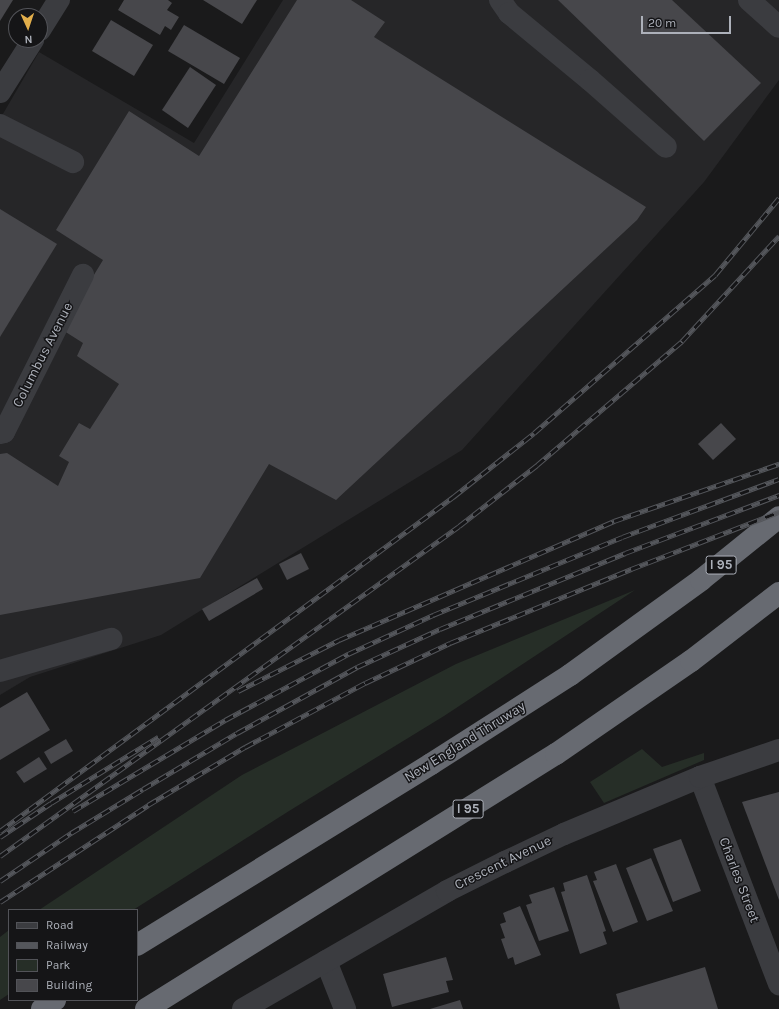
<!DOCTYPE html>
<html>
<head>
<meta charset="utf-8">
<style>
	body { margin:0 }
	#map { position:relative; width:779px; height:1009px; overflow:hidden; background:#1a1a1b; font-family:Karla,sans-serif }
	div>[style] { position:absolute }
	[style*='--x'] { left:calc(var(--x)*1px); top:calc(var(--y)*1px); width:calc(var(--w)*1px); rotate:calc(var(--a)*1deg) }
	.built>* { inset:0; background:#262628 }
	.green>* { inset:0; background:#262e27 }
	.building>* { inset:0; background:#47474b }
	.minor>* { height:22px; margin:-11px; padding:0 11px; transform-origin:11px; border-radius:11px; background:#3b3c40 }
	.highway>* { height:22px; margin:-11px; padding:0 11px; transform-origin:11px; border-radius:11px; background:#676a71 }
	.rail>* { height:4.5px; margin-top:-2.25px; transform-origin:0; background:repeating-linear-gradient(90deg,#151517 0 9px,#54565b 0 18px); box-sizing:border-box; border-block:1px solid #54565b }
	span { translate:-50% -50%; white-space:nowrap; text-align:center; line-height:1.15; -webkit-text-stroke:3px #151517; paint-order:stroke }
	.shield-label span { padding:1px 3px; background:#151517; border:1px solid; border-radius:3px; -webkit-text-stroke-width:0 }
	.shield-label { font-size:13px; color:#adb1ba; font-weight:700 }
	.street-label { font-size:14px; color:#adb1ba }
	.legend { position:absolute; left:8px; top:909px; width:130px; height:92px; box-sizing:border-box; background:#151517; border:1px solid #525358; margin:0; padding:5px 7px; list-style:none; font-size:12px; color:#adb1ba }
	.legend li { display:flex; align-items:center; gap:8px; height:20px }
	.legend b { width:20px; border:1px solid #525358 }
	.north { position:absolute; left:8px; top:8px; width:40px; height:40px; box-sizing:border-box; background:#151517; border:1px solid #525358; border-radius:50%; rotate:177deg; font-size:11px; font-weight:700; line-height:16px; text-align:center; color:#adb1ba }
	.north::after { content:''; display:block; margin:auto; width:14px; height:18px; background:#e2ae4b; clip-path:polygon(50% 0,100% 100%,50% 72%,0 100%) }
	.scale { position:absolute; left:641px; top:16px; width:90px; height:18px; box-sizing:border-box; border:2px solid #adb1ba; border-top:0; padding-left:5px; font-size:12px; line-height:14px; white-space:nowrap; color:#adb1ba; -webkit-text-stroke:3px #151517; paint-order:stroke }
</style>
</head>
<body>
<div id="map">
	<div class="built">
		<i style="clip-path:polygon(283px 0,779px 0,779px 80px,704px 182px,462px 450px,161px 635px,30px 677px,0 695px,0 119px,39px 52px,194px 143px)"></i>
	</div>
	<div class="green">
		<i style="clip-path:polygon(635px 590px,444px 716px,289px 811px,133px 910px,39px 910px,242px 775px,456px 664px)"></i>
		<i style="clip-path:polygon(642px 749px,662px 767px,704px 753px,704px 760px,604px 803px,590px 782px)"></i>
		<i style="clip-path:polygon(9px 930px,9px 994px,0 1000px,0 937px)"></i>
	</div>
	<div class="building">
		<i style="clip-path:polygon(0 0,13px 0,0 21px)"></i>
		<i style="clip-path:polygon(124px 0,168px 0,172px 3px,167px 10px,179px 17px,171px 30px,165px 26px,160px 35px,118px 10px)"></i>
		<i style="clip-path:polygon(203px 0,257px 0,242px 24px)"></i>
		<i style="clip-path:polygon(297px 0,351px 0,385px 22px,374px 37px,646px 207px,637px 220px,336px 500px,269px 464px,200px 578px,0 615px,0 454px,7px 453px,58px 486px,69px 462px,59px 456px,79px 423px,90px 429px,119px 384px,77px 356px,83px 343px,61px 329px,103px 260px,56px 230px,129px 111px,199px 156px)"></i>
		<i style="clip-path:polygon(558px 0,672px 0,761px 83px,704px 141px)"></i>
		<i style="clip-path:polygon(111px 20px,153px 45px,134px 76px,92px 51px)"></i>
		<i style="clip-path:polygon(184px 25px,240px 58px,224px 84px,168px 51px)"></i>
		<i style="clip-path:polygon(190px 67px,216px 85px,188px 128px,162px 110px)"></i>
		<i style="clip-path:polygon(0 209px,57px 244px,0 337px)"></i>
		<i style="clip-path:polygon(721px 423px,736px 439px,713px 460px,698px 444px)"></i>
		<i style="clip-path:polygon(301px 553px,309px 569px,287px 580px,279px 564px)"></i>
		<i style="clip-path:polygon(257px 578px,263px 589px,209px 621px,202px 609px)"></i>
		<i style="clip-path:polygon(27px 692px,50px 730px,0 760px,0 708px)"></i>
		<i style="clip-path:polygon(66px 739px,73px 751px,51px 764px,44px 752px)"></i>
		<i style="clip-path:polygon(39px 757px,47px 769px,24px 783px,16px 772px)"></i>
		<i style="clip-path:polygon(779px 792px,779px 900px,742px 802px)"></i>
		<i style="clip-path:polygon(681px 839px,701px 891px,673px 902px,653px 849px)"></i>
		<i style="clip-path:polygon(651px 858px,673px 911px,647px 921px,626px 868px)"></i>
		<i style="clip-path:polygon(616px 864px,638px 922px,613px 932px,593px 881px,597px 880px,594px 872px)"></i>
		<i style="clip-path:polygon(587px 875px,606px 931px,603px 932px,607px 944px,580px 954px,561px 892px,565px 891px,563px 883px)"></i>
		<i style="clip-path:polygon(554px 887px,569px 931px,539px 941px,526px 905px,532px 903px,529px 895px)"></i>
		<i style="clip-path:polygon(520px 906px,541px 955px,515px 965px,513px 957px,508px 959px,501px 939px,505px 938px,500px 924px,506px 922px,503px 913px)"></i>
		<i style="clip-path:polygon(446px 957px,453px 980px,446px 981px,449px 992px,392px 1007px,383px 974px)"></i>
		<i style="clip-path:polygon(705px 967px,718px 1009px,620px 1009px,616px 994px)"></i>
		<i style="clip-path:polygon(460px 1000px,463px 1009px,430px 1009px)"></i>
	</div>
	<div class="minor">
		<i style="--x:500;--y:0;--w:16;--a:55"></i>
		<i style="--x:509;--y:13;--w:105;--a:39.6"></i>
		<i style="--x:590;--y:80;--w:101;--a:41.4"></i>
		<i style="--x:749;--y:0;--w:40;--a:42"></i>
		<i style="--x:40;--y:30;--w:36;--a:-58"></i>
		<i style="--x:0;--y:92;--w:62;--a:-57.6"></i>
		<i style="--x:0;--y:125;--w:82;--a:26.9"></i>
		<i style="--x:0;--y:433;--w:4;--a:-14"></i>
		<i style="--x:4;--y:432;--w:176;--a:-63.3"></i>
		<i style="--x:0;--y:671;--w:116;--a:-16.1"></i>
		<i style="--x:700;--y:777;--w:222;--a:69.1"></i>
		<i style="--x:326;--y:961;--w:52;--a:68.4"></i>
		<i style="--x:243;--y:1009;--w:236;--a:-30"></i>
		<i style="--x:447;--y:891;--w:65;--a:-26.6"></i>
		<i style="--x:505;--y:862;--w:65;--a:-25.4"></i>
		<i style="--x:564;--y:834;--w:147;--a:-22.7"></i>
		<i style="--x:700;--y:777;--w:83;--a:-18.9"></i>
	</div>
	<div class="highway">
		<i style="--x:137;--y:945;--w:345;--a:-31.6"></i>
		<i style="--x:431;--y:764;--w:165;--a:-32.6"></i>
		<i style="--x:570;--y:675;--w:162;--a:-35.9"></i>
		<i style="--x:701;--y:580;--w:100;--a:-38.9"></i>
		<i style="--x:42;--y:1009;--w:16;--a:-35"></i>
		<i style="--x:146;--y:1009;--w:483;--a:-31.9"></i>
		<i style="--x:556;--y:754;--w:164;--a:-34.6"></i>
		<i style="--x:691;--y:661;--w:111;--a:-37.7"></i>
	</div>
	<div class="rail">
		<i style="--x:238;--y:691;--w:113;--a:-26.8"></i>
		<i style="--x:339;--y:640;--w:300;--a:-23.4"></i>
		<i style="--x:614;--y:521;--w:175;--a:-19.1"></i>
		<i style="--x:73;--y:811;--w:177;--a:-30.9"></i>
		<i style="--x:225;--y:720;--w:140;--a:-28.2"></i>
		<i style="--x:348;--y:654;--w:94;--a:-24.6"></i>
		<i style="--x:433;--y:615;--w:204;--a:-22.4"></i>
		<i style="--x:622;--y:537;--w:167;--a:-20.3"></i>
		<i style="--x:0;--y:831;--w:563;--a:-36.4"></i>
		<i style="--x:453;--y:497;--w:103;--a:-38.3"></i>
		<i style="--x:534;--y:433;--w:240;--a:-41.1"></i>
		<i style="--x:715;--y:275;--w:100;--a:-50.3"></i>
		<i style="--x:0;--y:837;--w:61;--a:-33.7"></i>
		<i style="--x:51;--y:803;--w:126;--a:-31.7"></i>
		<i style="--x:0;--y:856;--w:565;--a:-35.71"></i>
		<i style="--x:459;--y:526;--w:99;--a:-38"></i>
		<i style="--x:537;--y:465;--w:191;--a:-40.5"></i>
		<i style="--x:682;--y:341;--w:143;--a:-47.3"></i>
		<i style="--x:0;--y:881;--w:86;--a:-34.1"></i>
		<i style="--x:71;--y:833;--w:84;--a:-31.4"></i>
		<i style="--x:143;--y:789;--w:109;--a:-30.8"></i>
		<i style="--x:237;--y:733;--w:137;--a:-28.8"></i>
		<i style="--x:357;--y:667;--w:91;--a:-24.6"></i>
		<i style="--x:440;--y:629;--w:200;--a:-22.3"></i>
		<i style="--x:625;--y:553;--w:165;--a:-20.6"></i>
		<i style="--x:0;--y:902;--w:177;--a:-33.2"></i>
		<i style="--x:148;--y:805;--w:113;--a:-30.9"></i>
		<i style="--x:245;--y:747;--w:136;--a:-28.1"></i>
		<i style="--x:365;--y:683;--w:94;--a:-25.2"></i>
		<i style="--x:450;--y:643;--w:196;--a:-22.2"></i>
		<i style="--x:631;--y:569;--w:159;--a:-21.1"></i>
	</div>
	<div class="shield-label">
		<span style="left:721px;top:565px">I 95</span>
		<span style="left:468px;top:809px">I 95</span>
	</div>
	<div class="street-label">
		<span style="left:43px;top:355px;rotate:-63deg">Columbus Avenue</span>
		<span style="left:465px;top:742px;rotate:-32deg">New England Thruway</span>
		<span style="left:503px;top:863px;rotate:-26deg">Crescent Avenue</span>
		<span style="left:739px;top:880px;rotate:69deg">Charles Street</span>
	</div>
	<ul class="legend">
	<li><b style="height:5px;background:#3b3c40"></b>Road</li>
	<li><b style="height:5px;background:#54565b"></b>Railway</li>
	<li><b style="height:11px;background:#262e27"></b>Park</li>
	<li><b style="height:11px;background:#47474b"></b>Building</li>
	</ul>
	<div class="north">N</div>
	<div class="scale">20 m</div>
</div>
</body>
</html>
